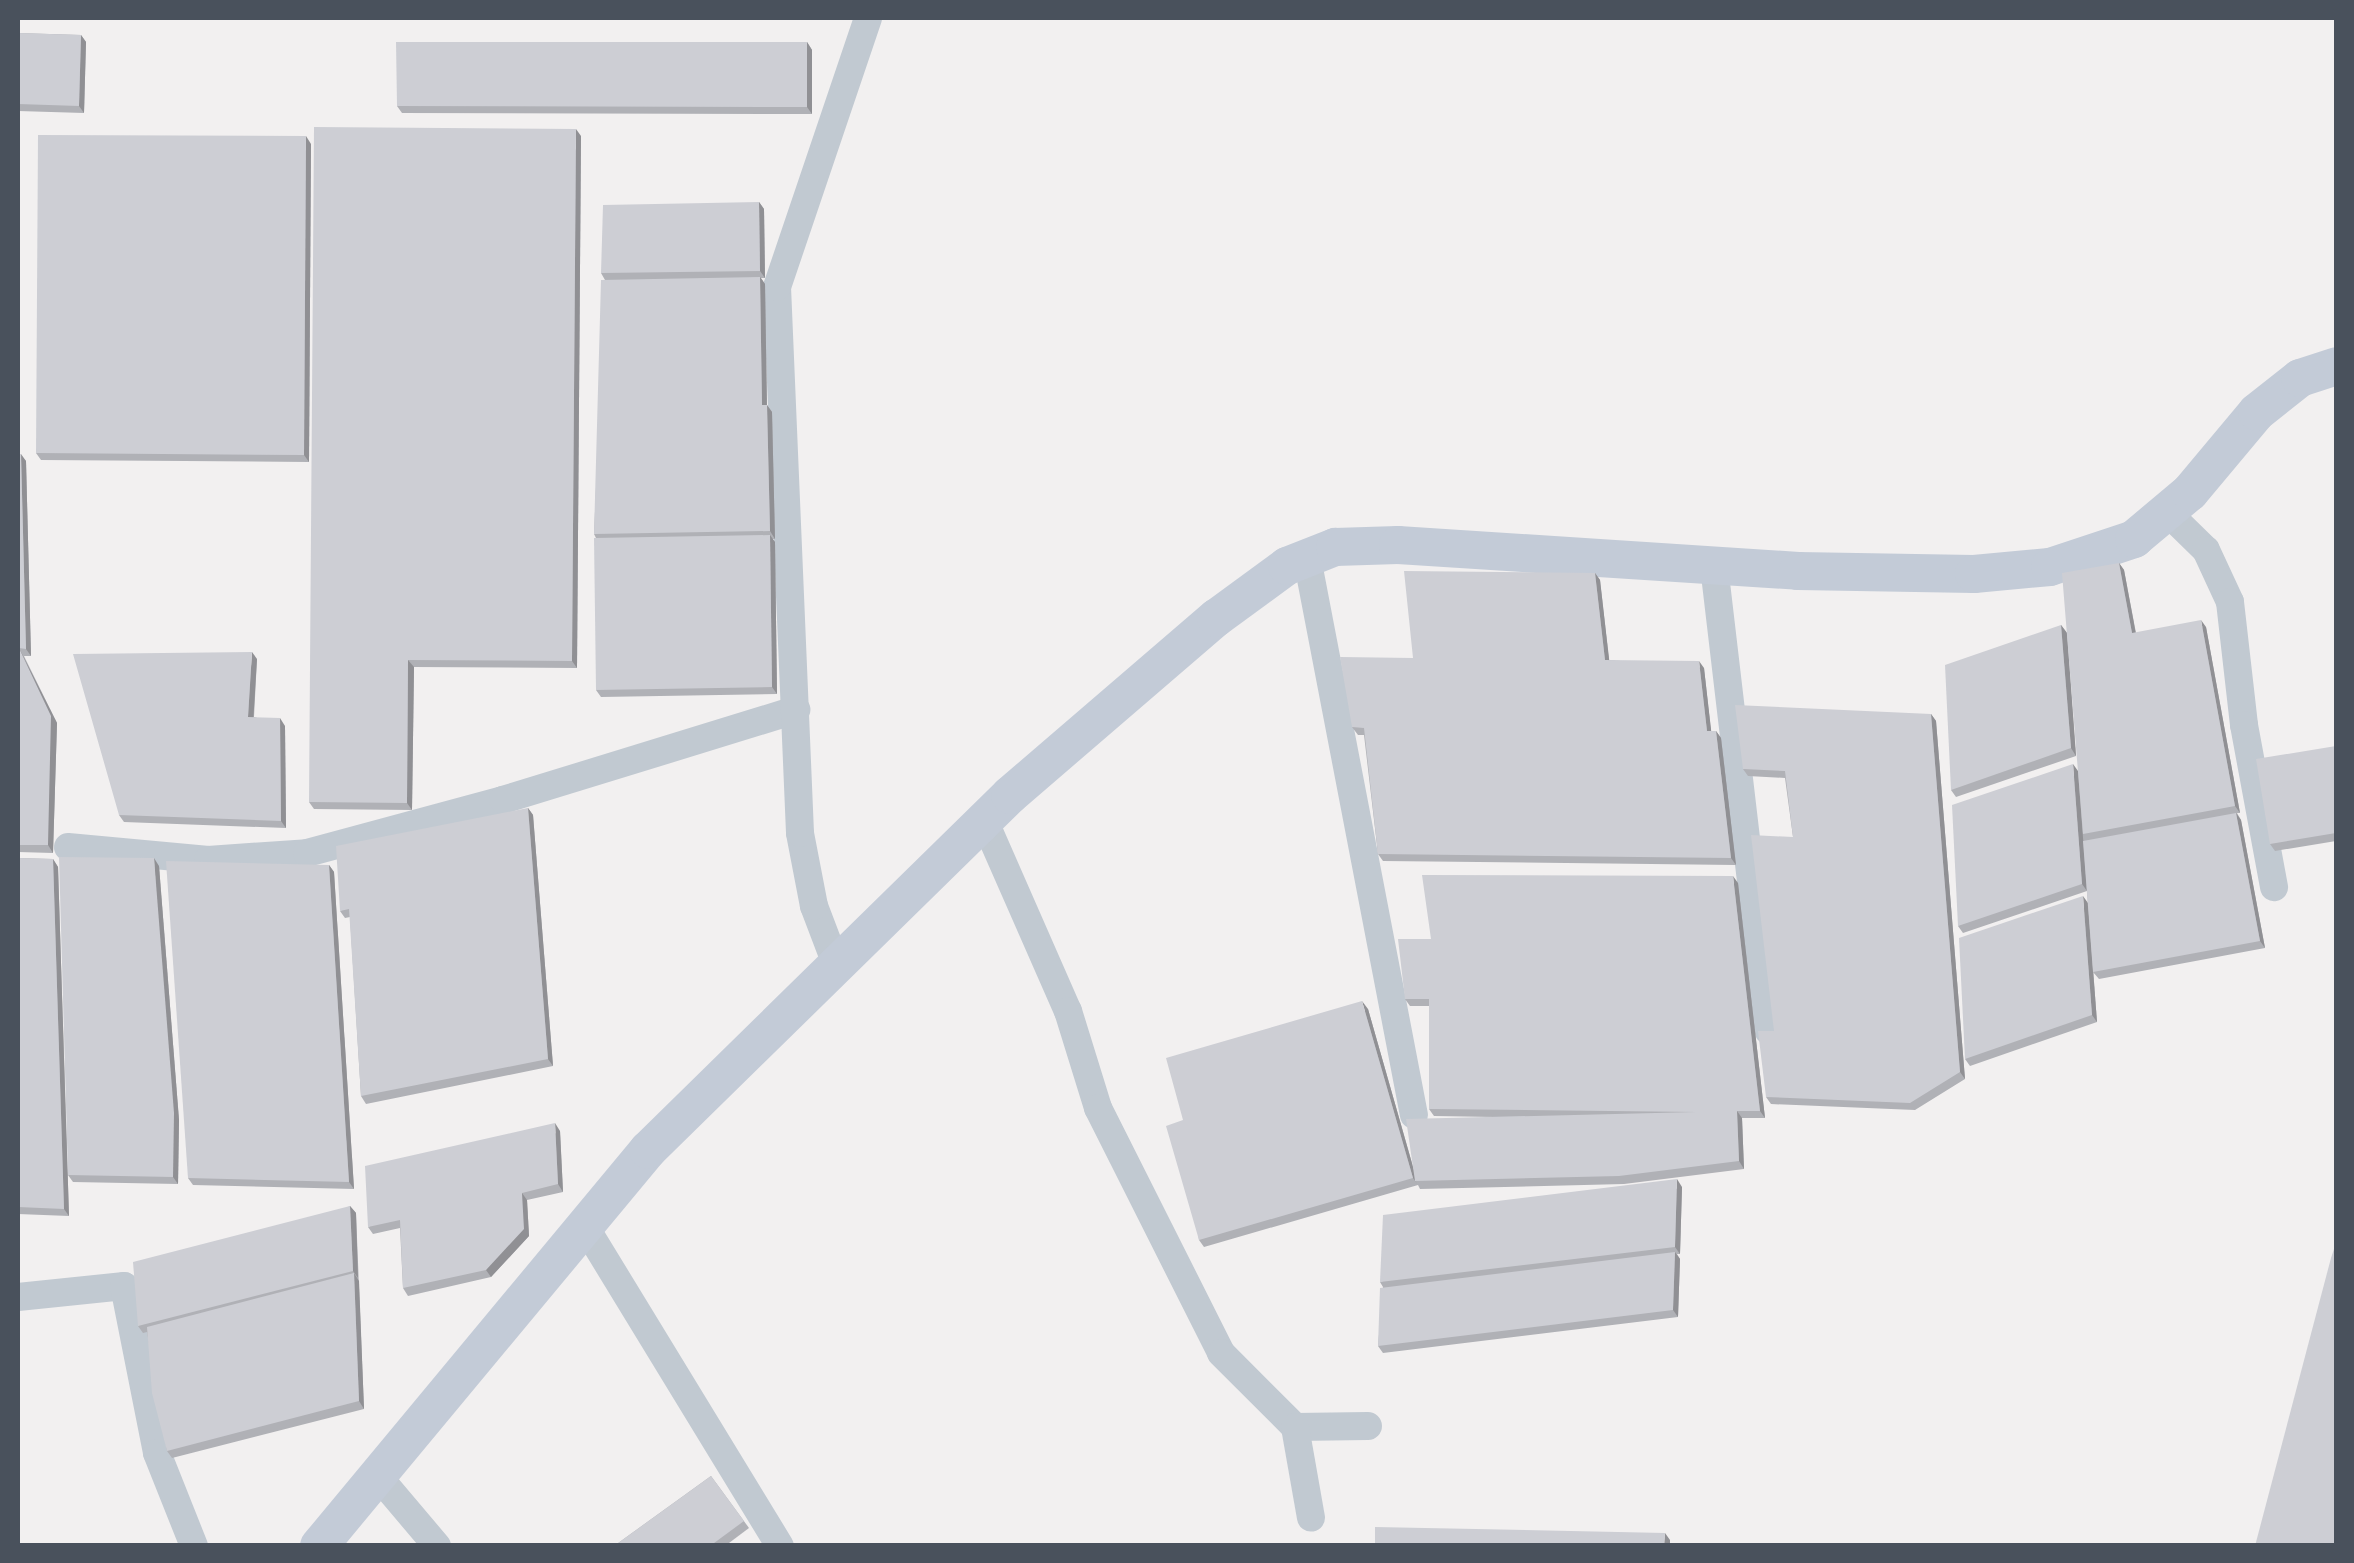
<!DOCTYPE html>
<html>
<head>
<meta charset="utf-8">
<style>
	body { margin:0 }
	#map { position:relative; width:2354px; height:1563px; overflow:hidden; background:#f2f0f0; font-family:Montserrat,sans-serif }
	div>[style] { position:absolute }
	[style*='--x'] { left:calc(var(--x)*1px); top:calc(var(--y)*1px); width:calc(var(--w)*1px); rotate:calc(var(--a)*1deg) }
	.street>* { height:28px; margin:-14px; padding:0 14px; transform-origin:14px; border-radius:14px; background:#c1c9d1 }
	.secondary>* { height:38px; margin:-19px; padding:0 19px; transform-origin:19px; border-radius:19px; background:#c3cbd7 }
	.wall>* { inset:0; background:#b0b1b6 }
	.shaded-wall>* { inset:0; background:#909094 }
	.building>* { inset:0; background:#cdced4 }
	span { translate:-50% -50%; white-space:nowrap; text-align:center; line-height:1.15; -webkit-text-stroke:8px #fff; paint-order:stroke }
	.frame { position:absolute; inset:0; border:20px solid #49515c; pointer-events:none }
</style>
</head>
<body>
<div id="map">
	<div class="street">
		<i style="--x:2167;--y:512;--w:54;--a:44.3"></i>
		<i style="--x:2206;--y:550;--w:57;--a:65.2"></i>
		<i style="--x:2230;--y:602;--w:124;--a:83.5"></i>
		<i style="--x:2244;--y:725;--w:165;--a:79.5"></i>
		<i style="--x:1307;--y:558;--w:567;--a:79.13"></i>
		<i style="--x:1714;--y:566;--w:468;--a:83.3"></i>
		<i style="--x:984;--y:820;--w:209;--a:66.3"></i>
		<i style="--x:1068;--y:1011;--w:102;--a:72.8"></i>
		<i style="--x:1098;--y:1108;--w:274;--a:63.3"></i>
		<i style="--x:1221;--y:1353;--w:105;--a:45"></i>
		<i style="--x:1295;--y:1427;--w:73;--a:-0.8"></i>
		<i style="--x:68;--y:847;--w:141;--a:5.3"></i>
		<i style="--x:208;--y:860;--w:99;--a:-4"></i>
		<i style="--x:307;--y:853;--w:203;--a:-15.1"></i>
		<i style="--x:503;--y:800;--w:307;--a:-17.1"></i>
		<i style="--x:836;--y:964;--w:62;--a:-110.8"></i>
		<i style="--x:814;--y:906;--w:74;--a:-100.9"></i>
		<i style="--x:800;--y:833;--w:546;--a:-92.41"></i>
		<i style="--x:777;--y:287;--w:284;--a:-71.3"></i>
		<i style="--x:584;--y:1225;--w:376;--a:58.6"></i>
		<i style="--x:18;--y:1297;--w:107;--a:-5.9"></i>
		<i style="--x:124;--y:1286;--w:170;--a:78.8"></i>
		<i style="--x:157;--y:1453;--w:100;--a:68.3"></i>
		<i style="--x:1295;--y:1427;--w:92;--a:80"></i>
		<i style="--x:377;--y:1475;--w:93;--a:49.8"></i>
	</div>
	<div class="secondary">
		<i style="--x:319;--y:1546;--w:515;--a:-50.28"></i>
		<i style="--x:648;--y:1150;--w:507;--a:-44.44"></i>
		<i style="--x:1010;--y:795;--w:272;--a:-40.7"></i>
		<i style="--x:1216;--y:618;--w:88;--a:-36.2"></i>
		<i style="--x:1287;--y:566;--w:52;--a:-21.6"></i>
		<i style="--x:1335;--y:547;--w:63;--a:-1.8"></i>
		<i style="--x:1398;--y:545;--w:401;--a:3.7"></i>
		<i style="--x:1798;--y:571;--w:176;--a:1"></i>
		<i style="--x:1974;--y:574;--w:76;--a:-5.3"></i>
		<i style="--x:2050;--y:567;--w:89;--a:-18.4"></i>
		<i style="--x:2134;--y:539;--w:73;--a:-40"></i>
		<i style="--x:2190;--y:492;--w:104;--a:-50.1"></i>
		<i style="--x:2257;--y:412;--w:55;--a:-38.3"></i>
		<i style="--x:2300;--y:378;--w:38;--a:-18"></i>
	</div>
	<div class="wall">
		<i style="clip-path:polygon(18px 33px,81px 35px,86px 42px,84px 113px,18px 111px)"></i>
		<i style="clip-path:polygon(807px 42px,812px 50px,812px 114px,402px 113px,397px 106px)"></i>
		<i style="clip-path:polygon(581px 136px,577px 668px,414px 667px,412px 810px,314px 809px,309px 802px)"></i>
		<i style="clip-path:polygon(311px 144px,309px 462px,41px 460px,36px 453px)"></i>
		<i style="clip-path:polygon(759px 202px,764px 209px,765px 278px,761px 278px,765px 284px,767px 405px,772px 412px,775px 539px,772px 539px,775px 542px,777px 694px,601px 697px,596px 690px,596px 538px,594px 534px,605px 280px,601px 273px)"></i>
		<i style="clip-path:polygon(18px 454px,26px 461px,31px 656px,24px 656px,57px 723px,53px 853px,18px 852px)"></i>
		<i style="clip-path:polygon(2119px 563px,2124px 570px,2136px 633px,2206px 627px,2240px 813px,2237px 813px,2241px 820px,2265px 948px,2099px 979px,2093px 972px,2087px 891px,1963px 933px,1958px 926px,2078px 771px)"></i>
		<i style="clip-path:polygon(1595px 573px,1600px 580px,1609px 660px,1704px 668px,1711px 731px,1716px 731px,1721px 738px,1736px 865px,1383px 861px,1378px 854px,1364px 735px,1358px 735px,1352px 727px,1413px 658px)"></i>
		<i style="clip-path:polygon(2061px 625px,2067px 633px,2076px 756px,1956px 797px,1951px 790px)"></i>
		<i style="clip-path:polygon(257px 659px,254px 717px,285px 726px,286px 828px,124px 822px,119px 815px)"></i>
		<i style="clip-path:polygon(1931px 714px,1936px 721px,1965px 1079px,1915px 1110px,1771px 1104px,1766px 1097px,1774px 1031px,1793px 837px,1785px 778px,1748px 776px,1743px 769px)"></i>
		<i style="clip-path:polygon(2336px 746px,2336px 841px,2275px 851px,2270px 844px)"></i>
		<i style="clip-path:polygon(528px 808px,533px 815px,553px 1066px,366px 1104px,361px 1096px,350px 917px,345px 918px,340px 911px)"></i>
		<i style="clip-path:polygon(18px 858px,53px 859px,58px 867px,69px 1216px,18px 1214px)"></i>
		<i style="clip-path:polygon(329px 865px,334px 872px,354px 1189px,193px 1185px,188px 1178px)"></i>
		<i style="clip-path:polygon(159px 866px,179px 1120px,178px 1184px,73px 1182px,68px 1175px)"></i>
		<i style="clip-path:polygon(1738px 883px,1765px 1118px,1742px 1118px,1744px 1169px,1624px 1184px,1420px 1189px,1418px 1185px,1204px 1247px,1199px 1240px,1183px 1120px,1368px 1009px,1414px 1170px,1494px 1117px,1434px 1116px,1429px 1109px,1429px 1006px,1410px 1006px,1405px 999px,1431px 939px)"></i>
		<i style="clip-path:polygon(2088px 903px,2097px 1022px,1970px 1066px,1965px 1059px)"></i>
		<i style="clip-path:polygon(560px 1131px,563px 1192px,527px 1200px,529px 1236px,491px 1277px,408px 1296px,403px 1288px,400px 1228px,373px 1234px,368px 1227px)"></i>
		<i style="clip-path:polygon(1682px 1187px,1680px 1254px,1677px 1254px,1680px 1259px,1678px 1317px,1383px 1353px,1378px 1346px,1383px 1287px,1380px 1282px)"></i>
		<i style="clip-path:polygon(350px 1206px,356px 1213px,364px 1409px,172px 1458px,167px 1451px,147px 1332px,143px 1333px,138px 1326px)"></i>
		<i style="clip-path:polygon(711px 1476px,749px 1528px,725px 1546px,614px 1546px)"></i>
	</div>
	<div class="shaded-wall">
		<i style="clip-path:polygon(81px 35px,86px 42px,84px 113px,79px 106px)"></i>
		<i style="clip-path:polygon(807px 42px,812px 50px,812px 114px,807px 107px)"></i>
		<i style="clip-path:polygon(576px 129px,581px 136px,577px 668px,572px 661px)"></i>
		<i style="clip-path:polygon(306px 136px,311px 144px,309px 462px,304px 455px)"></i>
		<i style="clip-path:polygon(759px 202px,764px 209px,765px 278px,760px 271px)"></i>
		<i style="clip-path:polygon(760px 277px,765px 284px,767px 412px,762px 405px)"></i>
		<i style="clip-path:polygon(767px 405px,772px 412px,775px 539px,770px 531px)"></i>
		<i style="clip-path:polygon(21px 454px,26px 461px,31px 656px,26px 649px)"></i>
		<i style="clip-path:polygon(770px 535px,775px 542px,777px 694px,772px 687px)"></i>
		<i style="clip-path:polygon(2119px 563px,2124px 570px,2137px 640px,2132px 633px)"></i>
		<i style="clip-path:polygon(1595px 573px,1600px 580px,1610px 667px,1605px 660px)"></i>
		<i style="clip-path:polygon(2201px 620px,2206px 627px,2240px 813px,2235px 806px)"></i>
		<i style="clip-path:polygon(2061px 625px,2067px 633px,2076px 756px,2071px 748px)"></i>
		<i style="clip-path:polygon(19px 648px,57px 723px,53px 853px,48px 845px)"></i>
		<i style="clip-path:polygon(252px 652px,257px 659px,253px 724px,248px 717px)"></i>
		<i style="clip-path:polygon(408px 660px,414px 667px,412px 810px,407px 803px)"></i>
		<i style="clip-path:polygon(1699px 661px,1704px 668px,1712px 738px,1707px 731px)"></i>
		<i style="clip-path:polygon(1931px 714px,1936px 721px,1965px 1079px,1960px 1072px)"></i>
		<i style="clip-path:polygon(280px 718px,285px 726px,286px 828px,281px 821px)"></i>
		<i style="clip-path:polygon(1716px 731px,1721px 738px,1736px 865px,1731px 858px)"></i>
		<i style="clip-path:polygon(2073px 764px,2078px 771px,2087px 891px,2082px 884px)"></i>
		<i style="clip-path:polygon(528px 808px,533px 815px,553px 1066px,548px 1059px)"></i>
		<i style="clip-path:polygon(2236px 813px,2241px 820px,2265px 948px,2260px 941px)"></i>
		<i style="clip-path:polygon(154px 858px,159px 866px,179px 1120px,178px 1184px,173px 1177px)"></i>
		<i style="clip-path:polygon(53px 859px,58px 867px,69px 1216px,64px 1209px)"></i>
		<i style="clip-path:polygon(329px 865px,334px 872px,354px 1189px,349px 1182px)"></i>
		<i style="clip-path:polygon(1733px 876px,1738px 883px,1765px 1118px,1760px 1111px)"></i>
		<i style="clip-path:polygon(2083px 896px,2088px 903px,2097px 1022px,2092px 1015px)"></i>
		<i style="clip-path:polygon(1362px 1001px,1368px 1009px,1417px 1181px,1415px 1181px,1418px 1185px,1413px 1178px)"></i>
		<i style="clip-path:polygon(1737px 1111px,1742px 1118px,1744px 1169px,1739px 1161px)"></i>
		<i style="clip-path:polygon(555px 1123px,560px 1131px,563px 1192px,558px 1184px)"></i>
		<i style="clip-path:polygon(1677px 1179px,1682px 1187px,1680px 1254px,1675px 1247px)"></i>
		<i style="clip-path:polygon(522px 1193px,527px 1200px,529px 1236px,491px 1277px,486px 1270px)"></i>
		<i style="clip-path:polygon(350px 1206px,356px 1213px,358px 1278px,353px 1271px)"></i>
		<i style="clip-path:polygon(1675px 1252px,1680px 1259px,1678px 1317px,1673px 1310px)"></i>
		<i style="clip-path:polygon(354px 1273px,359px 1281px,364px 1409px,359px 1401px)"></i>
		<i style="clip-path:polygon(1665px 1533px,1670px 1540px,1670px 1546px,1664px 1546px)"></i>
	</div>
	<div class="building">
		<i style="clip-path:polygon(18px 33px,81px 35px,79px 106px,18px 104px)"></i>
		<i style="clip-path:polygon(396px 42px,807px 42px,807px 107px,397px 106px)"></i>
		<i style="clip-path:polygon(314px 127px,576px 129px,572px 661px,408px 660px,407px 803px,309px 802px)"></i>
		<i style="clip-path:polygon(38px 135px,306px 136px,304px 455px,36px 453px)"></i>
		<i style="clip-path:polygon(759px 202px,760px 271px,601px 273px,603px 205px)"></i>
		<i style="clip-path:polygon(760px 277px,762px 405px,767px 405px,770px 531px,594px 534px,601px 280px)"></i>
		<i style="clip-path:polygon(18px 454px,21px 454px,26px 649px,19px 648px,51px 716px,48px 845px,18px 845px)"></i>
		<i style="clip-path:polygon(770px 535px,772px 687px,596px 690px,594px 538px)"></i>
		<i style="clip-path:polygon(2119px 563px,2132px 633px,2201px 620px,2235px 806px,2083px 834px,2062px 573px)"></i>
		<i style="clip-path:polygon(1404px 571px,1595px 573px,1605px 660px,1699px 661px,1707px 731px,1716px 731px,1731px 858px,1378px 854px,1364px 728px,1352px 727px,1340px 657px,1413px 658px)"></i>
		<i style="clip-path:polygon(2061px 625px,2071px 748px,1951px 790px,1945px 665px)"></i>
		<i style="clip-path:polygon(252px 652px,248px 717px,280px 718px,281px 821px,119px 815px,73px 654px)"></i>
		<i style="clip-path:polygon(1735px 705px,1931px 714px,1960px 1072px,1910px 1103px,1766px 1097px,1758px 1031px,1774px 1031px,1751px 835px,1793px 837px,1785px 771px,1743px 769px)"></i>
		<i style="clip-path:polygon(2336px 746px,2336px 833px,2270px 844px,2256px 759px)"></i>
		<i style="clip-path:polygon(2073px 764px,2082px 884px,1958px 926px,1952px 805px)"></i>
		<i style="clip-path:polygon(528px 808px,548px 1059px,361px 1096px,349px 909px,340px 911px,336px 846px)"></i>
		<i style="clip-path:polygon(2236px 813px,2260px 941px,2093px 972px,2083px 841px)"></i>
		<i style="clip-path:polygon(59px 857px,154px 858px,174px 1113px,173px 1177px,68px 1175px)"></i>
		<i style="clip-path:polygon(18px 858px,53px 859px,64px 1209px,18px 1207px)"></i>
		<i style="clip-path:polygon(166px 861px,329px 865px,349px 1182px,188px 1178px)"></i>
		<i style="clip-path:polygon(1422px 875px,1733px 876px,1760px 1111px,1737px 1111px,1739px 1161px,1619px 1176px,1415px 1181px,1406px 1119px,1696px 1112px,1429px 1109px,1429px 999px,1405px 999px,1398px 939px,1431px 939px)"></i>
		<i style="clip-path:polygon(2083px 896px,2092px 1015px,1965px 1059px,1959px 938px)"></i>
		<i style="clip-path:polygon(1362px 1001px,1413px 1178px,1199px 1240px,1166px 1126px,1183px 1120px,1166px 1058px)"></i>
		<i style="clip-path:polygon(555px 1123px,558px 1184px,522px 1193px,524px 1229px,486px 1270px,403px 1288px,400px 1220px,368px 1227px,365px 1166px)"></i>
		<i style="clip-path:polygon(1677px 1179px,1675px 1247px,1380px 1282px,1383px 1215px)"></i>
		<i style="clip-path:polygon(350px 1206px,353px 1271px,138px 1326px,133px 1262px)"></i>
		<i style="clip-path:polygon(2336px 1243px,2336px 1546px,2255px 1546px,2331px 1258px)"></i>
		<i style="clip-path:polygon(1675px 1252px,1673px 1310px,1378px 1346px,1380px 1288px)"></i>
		<i style="clip-path:polygon(354px 1273px,359px 1401px,167px 1451px,152px 1393px,147px 1327px)"></i>
		<i style="clip-path:polygon(711px 1476px,744px 1521px,710px 1546px,614px 1546px)"></i>
		<i style="clip-path:polygon(1375px 1527px,1665px 1533px,1664px 1546px,1375px 1546px)"></i>
	</div>
	<div class="frame"></div>
</div>
</body>
</html>
